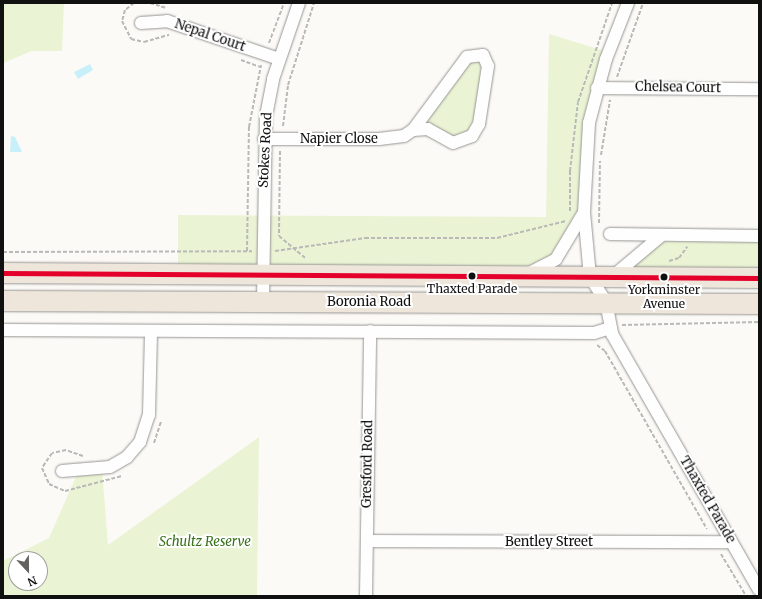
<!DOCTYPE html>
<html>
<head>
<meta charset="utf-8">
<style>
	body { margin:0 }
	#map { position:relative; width:762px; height:599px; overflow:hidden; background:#fcfaf6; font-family:Merriweather,serif }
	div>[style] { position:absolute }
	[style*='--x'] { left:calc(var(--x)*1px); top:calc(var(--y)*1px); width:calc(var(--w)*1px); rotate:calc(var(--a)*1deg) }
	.green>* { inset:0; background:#eaf4d4 }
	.water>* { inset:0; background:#c8f0fa }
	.path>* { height:2px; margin-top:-1px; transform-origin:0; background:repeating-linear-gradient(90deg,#b9b9b8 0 4px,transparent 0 6px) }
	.roads { filter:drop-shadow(0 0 1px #969594) drop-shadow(0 0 1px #969594) }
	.minor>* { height:12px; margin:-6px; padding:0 6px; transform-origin:6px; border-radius:6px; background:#fffefe }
	.primary>* { height:20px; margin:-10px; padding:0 10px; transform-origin:10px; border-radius:10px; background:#eee6da }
	.bus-1>* { height:5px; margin:-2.5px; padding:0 2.5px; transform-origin:2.5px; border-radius:2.5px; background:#e4002b }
	.dots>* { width:11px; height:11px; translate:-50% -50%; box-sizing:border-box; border:2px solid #fff; border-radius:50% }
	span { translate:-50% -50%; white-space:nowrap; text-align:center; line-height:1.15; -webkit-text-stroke:4px #fff; paint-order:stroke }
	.bus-label { font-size:12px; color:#101010 }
	.street-label { font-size:13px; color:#101010 }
	.park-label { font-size:13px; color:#377018; font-style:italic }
	.frame { position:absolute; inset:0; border:4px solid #101010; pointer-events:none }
	.north { position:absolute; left:8px; top:551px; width:40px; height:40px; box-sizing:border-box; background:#fff; border:1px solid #9f9f9f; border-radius:50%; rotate:158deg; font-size:11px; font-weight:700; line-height:16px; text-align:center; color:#101010 }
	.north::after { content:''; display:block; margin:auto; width:14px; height:18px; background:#636260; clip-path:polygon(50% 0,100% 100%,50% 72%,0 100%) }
</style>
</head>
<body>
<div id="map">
	<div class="green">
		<i style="clip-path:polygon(3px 3px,64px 3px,62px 51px,32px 51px,3px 63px)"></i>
		<i style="clip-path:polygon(549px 34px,608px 52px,597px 88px,584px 212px,547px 266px,178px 275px,178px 215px,546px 217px)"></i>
		<i style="clip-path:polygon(483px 55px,479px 124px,467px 140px,421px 128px,464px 61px)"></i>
		<i style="clip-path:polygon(662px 235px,759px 236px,759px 278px,612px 277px)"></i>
		<i style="clip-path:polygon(evenodd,259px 437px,257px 596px,3px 596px,3px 561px,49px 538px,78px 472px,102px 469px,108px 545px,259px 437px,16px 559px,40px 559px,40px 583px,16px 583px,16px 559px)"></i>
	</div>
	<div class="water">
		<i style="clip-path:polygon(90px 64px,93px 70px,78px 79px,74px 72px)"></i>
		<i style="clip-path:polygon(11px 136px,15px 137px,22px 152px,10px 152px)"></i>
	</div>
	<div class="path">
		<i style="--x:134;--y:3;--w:11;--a:142"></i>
		<i style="--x:125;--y:10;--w:11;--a:105"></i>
		<i style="--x:122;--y:21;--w:20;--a:63"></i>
		<i style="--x:131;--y:39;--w:13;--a:13"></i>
		<i style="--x:144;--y:42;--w:26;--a:-16"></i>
		<i style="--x:150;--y:3;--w:17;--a:17"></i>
		<i style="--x:269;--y:43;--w:43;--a:-69.4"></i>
		<i style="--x:241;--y:60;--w:20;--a:20"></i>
		<i style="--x:617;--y:77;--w:78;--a:-70.6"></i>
		<i style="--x:283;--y:126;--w:41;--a:-83"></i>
		<i style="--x:288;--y:85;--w:86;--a:-72.4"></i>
		<i style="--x:280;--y:151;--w:85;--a:90.7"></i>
		<i style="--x:279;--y:236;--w:34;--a:40"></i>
		<i style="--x:601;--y:155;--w:56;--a:-80.7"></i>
		<i style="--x:570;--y:211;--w:40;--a:-90"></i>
		<i style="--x:570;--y:171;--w:69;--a:-83.4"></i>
		<i style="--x:578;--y:102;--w:105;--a:-71"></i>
		<i style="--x:599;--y:223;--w:62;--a:-89.1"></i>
		<i style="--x:247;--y:251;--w:124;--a:-89.1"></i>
		<i style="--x:249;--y:127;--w:63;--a:-79"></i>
		<i style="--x:275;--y:251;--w:91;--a:-8.2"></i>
		<i style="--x:365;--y:238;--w:132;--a:0"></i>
		<i style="--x:497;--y:238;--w:71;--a:-13.8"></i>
		<i style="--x:3;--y:252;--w:249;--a:-0.2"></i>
		<i style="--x:669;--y:261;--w:10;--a:-17"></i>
		<i style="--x:679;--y:258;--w:14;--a:-54"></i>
		<i style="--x:622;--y:325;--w:137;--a:-1.3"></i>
		<i style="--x:597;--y:345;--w:10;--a:37"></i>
		<i style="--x:605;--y:351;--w:205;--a:60.2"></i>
		<i style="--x:154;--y:443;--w:23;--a:-72"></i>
		<i style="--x:83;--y:456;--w:18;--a:-161"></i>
		<i style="--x:66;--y:450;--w:14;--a:168"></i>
		<i style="--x:52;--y:453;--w:18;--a:124"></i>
		<i style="--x:42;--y:468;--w:17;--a:66"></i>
		<i style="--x:49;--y:484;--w:17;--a:24"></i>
		<i style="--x:65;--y:491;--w:59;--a:-14.7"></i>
		<i style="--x:721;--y:554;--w:49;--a:59.2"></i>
	</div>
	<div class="roads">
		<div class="minor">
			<i style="--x:628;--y:3;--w:60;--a:111.4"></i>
			<i style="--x:606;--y:59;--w:66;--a:104.9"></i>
			<i style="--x:589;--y:123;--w:89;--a:93.2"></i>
			<i style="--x:584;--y:212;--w:65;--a:84.7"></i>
			<i style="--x:590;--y:277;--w:30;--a:57"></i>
			<i style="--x:606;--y:302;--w:33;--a:79"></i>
			<i style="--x:612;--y:334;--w:295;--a:60.1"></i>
			<i style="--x:141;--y:23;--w:26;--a:-4"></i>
			<i style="--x:167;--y:21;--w:118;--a:18.7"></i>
			<i style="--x:597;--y:88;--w:162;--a:0.4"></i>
			<i style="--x:264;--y:139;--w:115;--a:0"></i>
			<i style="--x:379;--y:139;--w:25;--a:-7"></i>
			<i style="--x:404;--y:136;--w:11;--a:-34"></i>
			<i style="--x:413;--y:130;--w:91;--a:-53.5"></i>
			<i style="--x:467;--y:57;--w:16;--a:-7"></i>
			<i style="--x:483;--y:55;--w:12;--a:66"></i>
			<i style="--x:488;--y:66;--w:59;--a:98.8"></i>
			<i style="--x:479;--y:124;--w:14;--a:120"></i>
			<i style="--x:472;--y:136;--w:20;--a:160"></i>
			<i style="--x:453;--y:143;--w:29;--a:-151"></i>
			<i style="--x:428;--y:129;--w:15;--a:176"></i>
			<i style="--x:610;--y:234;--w:149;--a:0.8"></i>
			<i style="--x:531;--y:272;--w:28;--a:-27"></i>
			<i style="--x:556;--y:259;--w:52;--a:-59"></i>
			<i style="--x:612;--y:277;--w:65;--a:-40"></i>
			<i style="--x:263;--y:301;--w:185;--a:-89.1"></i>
			<i style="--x:266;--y:116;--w:38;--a:-79"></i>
			<i style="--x:273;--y:79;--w:80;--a:-71.1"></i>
			<i style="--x:3;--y:330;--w:591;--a:0.29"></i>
			<i style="--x:594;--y:333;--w:17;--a:-17"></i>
			<i style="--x:62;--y:471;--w:48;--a:-4.8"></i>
			<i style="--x:110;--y:467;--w:20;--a:-30"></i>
			<i style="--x:127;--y:457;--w:20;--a:-49"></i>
			<i style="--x:140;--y:442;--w:28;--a:-72"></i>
			<i style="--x:149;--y:415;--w:84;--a:-88.6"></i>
			<i style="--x:367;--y:541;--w:364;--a:0.2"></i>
			<i style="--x:366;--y:596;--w:265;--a:-89.1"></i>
		</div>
		<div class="primary">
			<i style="--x:3;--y:273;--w:756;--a:0.38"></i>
			<i style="--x:3;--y:301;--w:756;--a:0.23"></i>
		</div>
	</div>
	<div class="bus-1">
		<i style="--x:3;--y:273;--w:756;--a:0.38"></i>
	</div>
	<div class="dots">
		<i style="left:472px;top:276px;background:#101010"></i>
		<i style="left:664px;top:277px;background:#101010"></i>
	</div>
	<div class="bus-label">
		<span style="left:472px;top:289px">Thaxted Parade</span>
		<span style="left:664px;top:297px">Yorkminster<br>Avenue</span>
	</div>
	<div class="street-label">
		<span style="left:210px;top:36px;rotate:19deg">Nepal Court</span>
		<span style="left:678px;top:88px;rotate:1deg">Chelsea Court</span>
		<span style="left:339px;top:139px">Napier Close</span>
		<span style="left:266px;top:150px;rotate:-87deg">Stokes Road</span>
		<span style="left:369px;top:302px">Boronia Road</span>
		<span style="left:368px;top:464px;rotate:-89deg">Gresford Road</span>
		<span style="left:707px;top:500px;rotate:60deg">Thaxted Parade</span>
		<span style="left:549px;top:542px">Bentley Street</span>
	</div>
	<div class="park-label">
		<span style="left:205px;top:542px">Schultz Reserve</span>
	</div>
	<div class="frame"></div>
	<div class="north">N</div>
</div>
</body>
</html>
